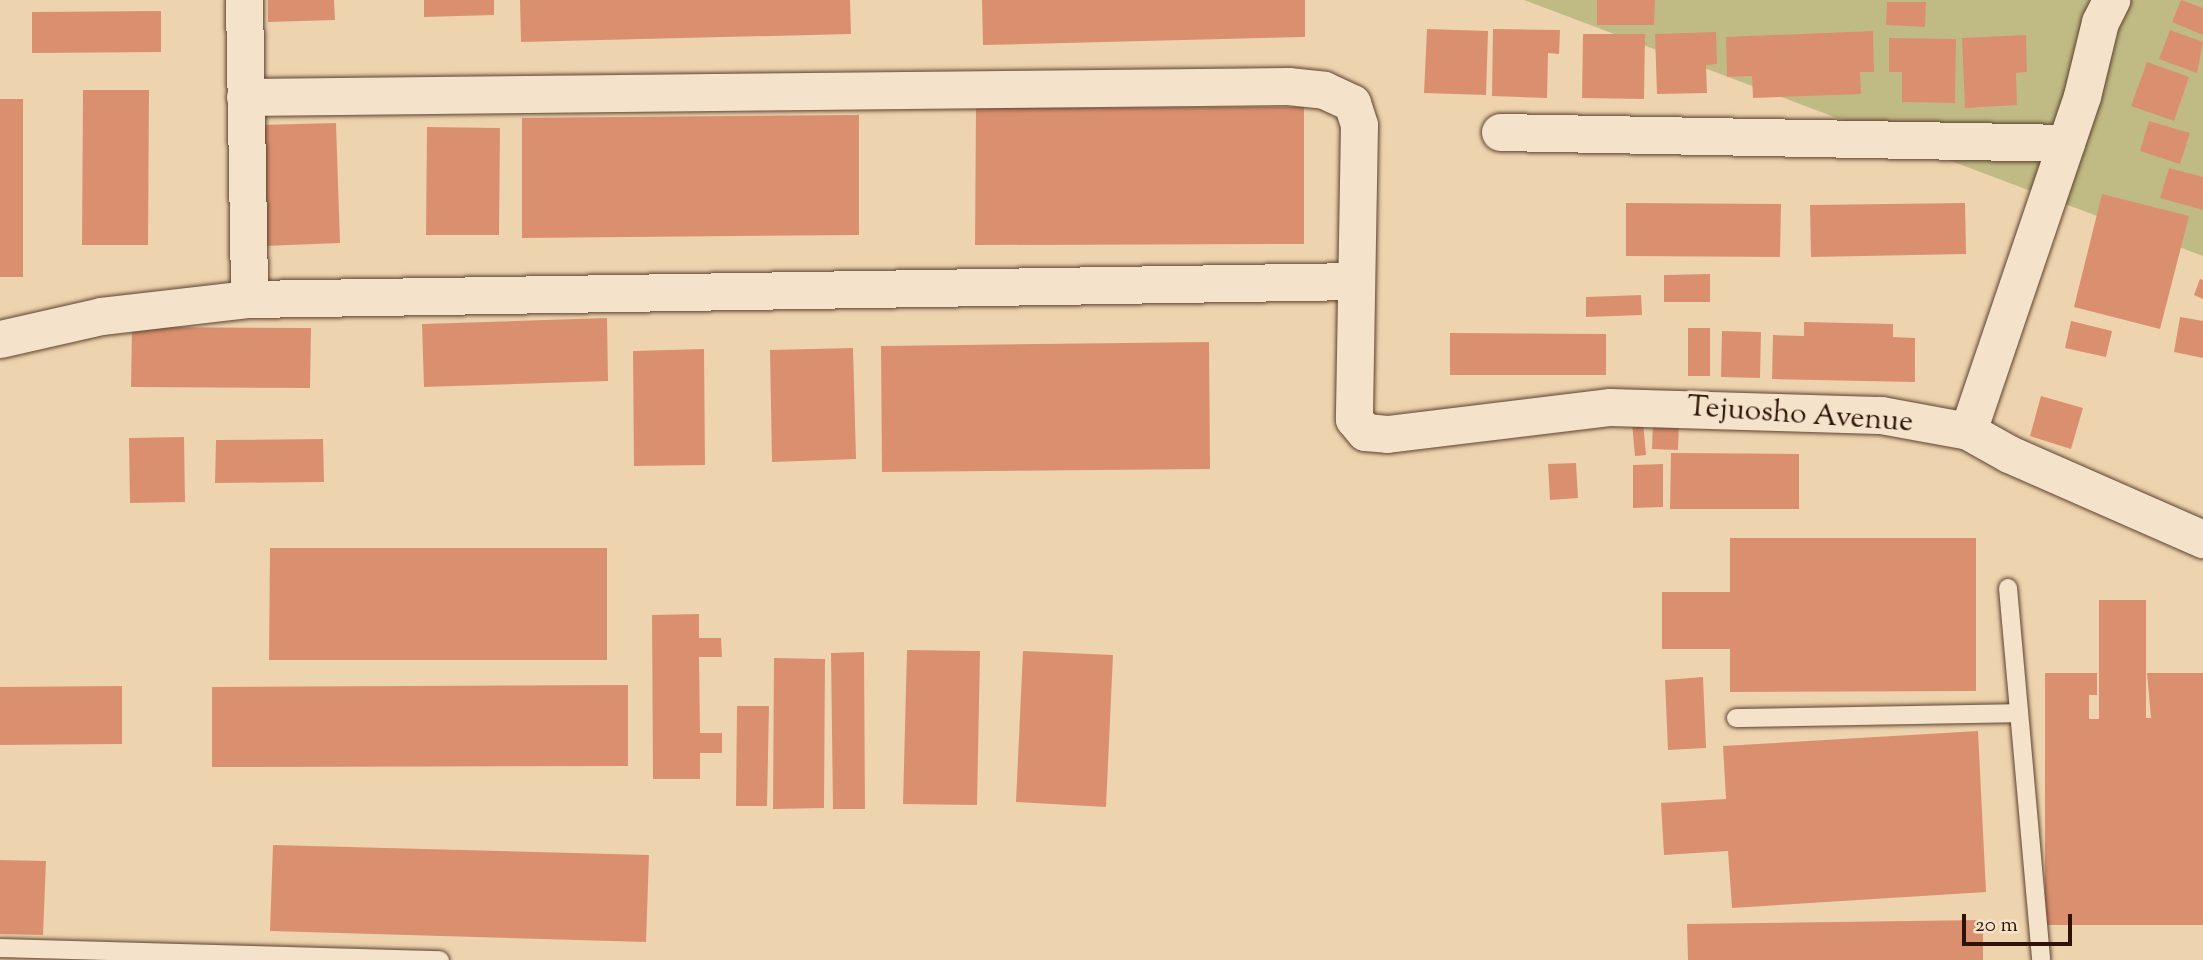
<!DOCTYPE html>
<html>
<head>
<meta charset="utf-8">
<style>
	body { margin:0 }
	#map { position:relative; width:2203px; height:960px; overflow:hidden; background:#eed4ae; font-family:"Sorts Mill Goudy",serif }
	div>[style] { position:absolute }
	[style*='--x'] { left:calc(var(--x)*1px); top:calc(var(--y)*1px); width:calc(var(--w)*1px); rotate:calc(var(--a)*1deg) }
	.green>* { inset:0; background:#c0bb85 }
	.building>* { inset:0; background:#da906f }
	.roads { filter:drop-shadow(0 0 2px #5d422f) drop-shadow(0 0 2px #5d422f) }
	.service>* { height:18px; margin:-9px; padding:0 9px; transform-origin:9px; border-radius:9px; background:#f4e3ca }
	.minor>* { height:37px; margin:-18.5px; padding:0 18.5px; transform-origin:18.5px; border-radius:18.5px; background:#f4e3ca }
	span { translate:-50% -50%; white-space:nowrap; text-align:center; line-height:1.15; -webkit-text-stroke:7px #f4e3ca; paint-order:stroke }
	.street-label { font-size:30px; color:#2d1205 }
	.scale { position:absolute; left:1962px; top:914px; width:110px; height:32px; box-sizing:border-box; border:4px solid #2d1205; border-top:0; padding-left:9px; font-size:21px; line-height:24px; white-space:nowrap; color:#2d1205; -webkit-text-stroke:5px #f4e3ca; paint-order:stroke }
</style>
</head>
<body>
<div id="map">
	<div class="green">
		<i style="clip-path:polygon(1524px 0,2203px 0,2203px 256px)"></i>
	</div>
	<div class="building">
		<i style="clip-path:polygon(268px 0,334px 0,335px 20px,268px 22px)"></i>
		<i style="clip-path:polygon(424px 0,494px 0,494px 15px,424px 17px)"></i>
		<i style="clip-path:polygon(520px 0,850px 0,851px 34px,521px 42px)"></i>
		<i style="clip-path:polygon(982px 0,1305px 0,1305px 37px,983px 45px)"></i>
		<i style="clip-path:polygon(1597px 0,1655px 0,1654px 25px,1597px 25px)"></i>
		<i style="clip-path:polygon(2181px 0,2203px 8px,2203px 35px,2172px 22px)"></i>
		<i style="clip-path:polygon(1887px 2px,1926px 2px,1925px 27px,1886px 25px)"></i>
		<i style="clip-path:polygon(161px 11px,161px 52px,32px 53px,32px 12px)"></i>
		<i style="clip-path:polygon(1427px 29px,1488px 31px,1486px 95px,1424px 93px)"></i>
		<i style="clip-path:polygon(1493px 29px,1560px 30px,1559px 54px,1548px 53px,1547px 98px,1492px 96px)"></i>
		<i style="clip-path:polygon(2170px 30px,2203px 42px,2197px 73px,2159px 59px)"></i>
		<i style="clip-path:polygon(1873px 31px,1874px 72px,1860px 72px,1861px 94px,1753px 98px,1752px 76px,1727px 77px,1726px 37px)"></i>
		<i style="clip-path:polygon(1716px 32px,1717px 64px,1706px 65px,1707px 93px,1657px 94px,1655px 34px)"></i>
		<i style="clip-path:polygon(1583px 34px,1645px 34px,1644px 99px,1582px 98px)"></i>
		<i style="clip-path:polygon(2026px 35px,2027px 72px,2016px 73px,2017px 105px,1965px 108px,1962px 38px)"></i>
		<i style="clip-path:polygon(1889px 38px,1956px 39px,1955px 103px,1902px 102px,1902px 72px,1889px 72px)"></i>
		<i style="clip-path:polygon(2147px 62px,2189px 77px,2174px 121px,2131px 106px)"></i>
		<i style="clip-path:polygon(83px 90px,149px 90px,148px 245px,82px 245px)"></i>
		<i style="clip-path:polygon(0 99px,23px 99px,23px 277px,0 277px)"></i>
		<i style="clip-path:polygon(1304px 107px,1304px 244px,975px 245px,976px 108px)"></i>
		<i style="clip-path:polygon(859px 115px,859px 235px,522px 238px,522px 118px)"></i>
		<i style="clip-path:polygon(2149px 121px,2190px 133px,2180px 164px,2140px 151px)"></i>
		<i style="clip-path:polygon(336px 123px,340px 243px,265px 246px,260px 125px)"></i>
		<i style="clip-path:polygon(427px 127px,500px 128px,499px 235px,426px 235px)"></i>
		<i style="clip-path:polygon(2169px 168px,2203px 177px,2203px 210px,2160px 198px)"></i>
		<i style="clip-path:polygon(2102px 194px,2189px 216px,2160px 329px,2074px 307px)"></i>
		<i style="clip-path:polygon(1626px 203px,1781px 204px,1780px 257px,1626px 256px)"></i>
		<i style="clip-path:polygon(1965px 203px,1966px 254px,1811px 257px,1810px 205px)"></i>
		<i style="clip-path:polygon(1710px 274px,1710px 302px,1664px 302px,1664px 275px)"></i>
		<i style="clip-path:polygon(2200px 279px,2203px 280px,2203px 299px,2194px 295px)"></i>
		<i style="clip-path:polygon(1641px 295px,1642px 315px,1586px 317px,1586px 297px)"></i>
		<i style="clip-path:polygon(2180px 317px,2203px 321px,2203px 358px,2174px 352px)"></i>
		<i style="clip-path:polygon(607px 318px,608px 381px,424px 387px,422px 324px)"></i>
		<i style="clip-path:polygon(2071px 321px,2112px 331px,2106px 357px,2065px 348px)"></i>
		<i style="clip-path:polygon(1804px 322px,1893px 324px,1893px 337px,1915px 338px,1915px 382px,1772px 379px,1773px 335px,1804px 336px)"></i>
		<i style="clip-path:polygon(132px 327px,311px 328px,310px 388px,131px 387px)"></i>
		<i style="clip-path:polygon(1688px 328px,1710px 328px,1710px 376px,1688px 376px)"></i>
		<i style="clip-path:polygon(1722px 331px,1761px 332px,1760px 378px,1721px 377px)"></i>
		<i style="clip-path:polygon(1450px 333px,1606px 334px,1606px 375px,1450px 375px)"></i>
		<i style="clip-path:polygon(1209px 342px,1210px 469px,882px 472px,881px 346px)"></i>
		<i style="clip-path:polygon(853px 348px,856px 459px,772px 462px,770px 350px)"></i>
		<i style="clip-path:polygon(704px 349px,705px 465px,634px 466px,633px 351px)"></i>
		<i style="clip-path:polygon(2041px 396px,2083px 408px,2071px 449px,2030px 436px)"></i>
		<i style="clip-path:polygon(1653px 421px,1679px 422px,1678px 450px,1652px 449px)"></i>
		<i style="clip-path:polygon(1643px 422px,1646px 455px,1635px 456px,1632px 423px)"></i>
		<i style="clip-path:polygon(184px 437px,185px 502px,130px 503px,129px 438px)"></i>
		<i style="clip-path:polygon(323px 439px,324px 482px,215px 483px,216px 440px)"></i>
		<i style="clip-path:polygon(1671px 453px,1799px 454px,1799px 509px,1670px 509px)"></i>
		<i style="clip-path:polygon(1576px 463px,1578px 498px,1550px 500px,1548px 464px)"></i>
		<i style="clip-path:polygon(1663px 464px,1663px 507px,1633px 508px,1633px 465px)"></i>
		<i style="clip-path:polygon(1730px 538px,1976px 538px,1976px 691px,1730px 692px,1730px 649px,1662px 649px,1662px 592px,1730px 592px)"></i>
		<i style="clip-path:polygon(270px 548px,607px 548px,607px 660px,269px 660px)"></i>
		<i style="clip-path:polygon(2099px 600px,2146px 600px,2146px 718px,2151px 718px,2147px 673px,2203px 673px,2203px 925px,2045px 925px,2045px 673px,2097px 673px,2097px 695px,2089px 695px,2089px 719px,2099px 719px)"></i>
		<i style="clip-path:polygon(699px 614px,699px 638px,721px 638px,722px 657px,699px 657px,700px 733px,722px 733px,722px 753px,700px 753px,700px 779px,653px 779px,652px 615px)"></i>
		<i style="clip-path:polygon(907px 650px,980px 651px,977px 805px,903px 804px)"></i>
		<i style="clip-path:polygon(1023px 651px,1113px 655px,1106px 807px,1016px 802px)"></i>
		<i style="clip-path:polygon(864px 652px,865px 809px,833px 809px,831px 653px)"></i>
		<i style="clip-path:polygon(774px 658px,825px 659px,824px 808px,773px 809px)"></i>
		<i style="clip-path:polygon(1703px 677px,1706px 748px,1668px 750px,1665px 680px)"></i>
		<i style="clip-path:polygon(628px 685px,628px 766px,212px 767px,212px 687px)"></i>
		<i style="clip-path:polygon(122px 686px,122px 744px,0 745px,0 687px)"></i>
		<i style="clip-path:polygon(737px 706px,769px 706px,767px 806px,736px 806px)"></i>
		<i style="clip-path:polygon(1978px 731px,1986px 892px,1732px 908px,1728px 851px,1664px 855px,1661px 803px,1726px 799px,1723px 746px)"></i>
		<i style="clip-path:polygon(273px 845px,649px 855px,646px 942px,270px 931px)"></i>
		<i style="clip-path:polygon(0 860px,46px 861px,43px 935px,0 934px)"></i>
		<i style="clip-path:polygon(1983px 920px,1983px 960px,1688px 960px,1687px 924px)"></i>
	</div>
	<div class="roads">
		<div class="service">
			<i style="--x:2008;--y:588;--w:373;--a:84.9"></i>
			<i style="--x:1736;--y:718;--w:283;--a:-1"></i>
			<i style="--x:0;--y:948;--w:440;--a:1.6"></i>
		</div>
		<div class="minor">
			<i style="--x:244;--y:0;--w:299;--a:89"></i>
			<i style="--x:245;--y:97;--w:1043;--a:-0.6"></i>
			<i style="--x:1288;--y:86;--w:36;--a:6"></i>
			<i style="--x:1324;--y:90;--w:31;--a:25"></i>
			<i style="--x:1352;--y:103;--w:23;--a:72"></i>
			<i style="--x:1359;--y:125;--w:294;--a:91"></i>
			<i style="--x:1354;--y:419;--w:17;--a:50"></i>
			<i style="--x:1365;--y:432;--w:22;--a:5"></i>
			<i style="--x:1387;--y:434;--w:225;--a:-6.9"></i>
			<i style="--x:1610;--y:407;--w:271;--a:1.7"></i>
			<i style="--x:1881;--y:415;--w:88;--a:10.4"></i>
			<i style="--x:1968;--y:431;--w:47;--a:29.3"></i>
			<i style="--x:2009;--y:454;--w:212;--a:23.7"></i>
			<i style="--x:1500;--y:132;--w:566;--a:1.11"></i>
			<i style="--x:0;--y:339;--w:104;--a:-12.8"></i>
			<i style="--x:101;--y:316;--w:149;--a:-6.6"></i>
			<i style="--x:249;--y:299;--w:1106;--a:-0.93"></i>
			<i style="--x:1968;--y:431;--w:354;--a:-71.2"></i>
			<i style="--x:2082;--y:96;--w:76;--a:-76.3"></i>
			<i style="--x:2100;--y:22;--w:25;--a:-63"></i>
		</div>
	</div>
	<div class="street-label">
		<span style="left:1800px;top:416px;rotate:4deg">Tejuosho Avenue</span>
	</div>
	<div class="scale">20 m</div>
</div>
</body>
</html>
